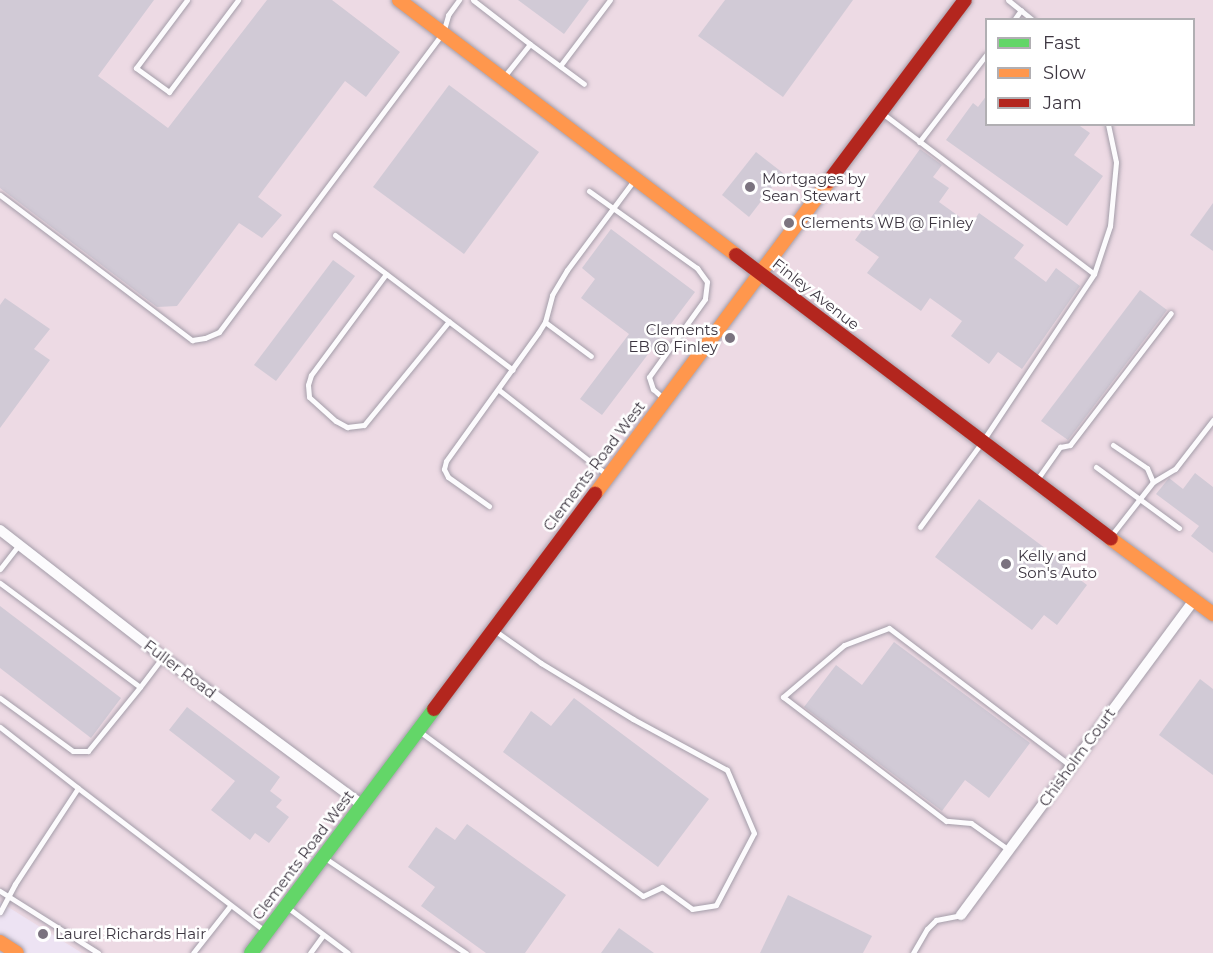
<!DOCTYPE html>
<html>
<head>
<meta charset="utf-8">
<style>
	body { margin:0 }
	#map { position:relative; width:1213px; height:953px; overflow:hidden; background:#ede3f3; font-family:Montserrat,sans-serif }
	div>[style] { position:absolute }
	[style*='--x'] { left:calc(var(--x)*1px); top:calc(var(--y)*1px); width:calc(var(--w)*1px); rotate:calc(var(--a)*1deg) }
	.industrial>* { inset:0; background:#eddae4 }
	.building>* { inset:0; background:#d1cad6 }
	.roads { filter:drop-shadow(0 0 2px #a49da9) drop-shadow(0 0 2px #a49da9) }
	.lane>* { height:5px; margin:-2.5px; padding:0 2.5px; transform-origin:2.5px; border-radius:2.5px; background:#fcfbfd }
	.street>* { height:10px; margin:-5px; padding:0 5px; transform-origin:5px; border-radius:5px; background:#fcfbfd }
	.fast>* { height:14px; margin:-7px; padding:0 7px; transform-origin:7px; border-radius:7px; background:#63d668 }
	.slow>* { height:14px; margin:-7px; padding:0 7px; transform-origin:7px; border-radius:7px; background:#ff974d }
	.jam>* { height:14px; margin:-7px; padding:0 7px; transform-origin:7px; border-radius:7px; background:#b3261e }
	.dots>* { width:16px; height:16px; translate:-50% -50%; box-sizing:border-box; border:3px solid #fff; border-radius:50% }
	span { translate:-50% -50%; white-space:nowrap; text-align:center; line-height:1.15; -webkit-text-stroke:5px #fff; paint-order:stroke }
	.poi-label { font-size:15px; color:#3d3641 }
	.left { translate:0 -50%; text-align:left }
	.right { translate:-100% -50%; text-align:right }
	.street-label { font-size:15px; color:#3d3641 }
	.legend { position:absolute; left:985px; top:18px; width:210px; height:108px; box-sizing:border-box; background:#fff; border:2px solid #b1afb3; margin:0; padding:8px 10px; list-style:none; font-size:18px; color:#3d3641 }
	.legend li { display:flex; align-items:center; gap:12px; height:30px }
	.legend b { width:30px; border:2px solid #b1afb3 }
</style>
</head>
<body>
<div id="map">
	<div class="industrial">
		<i style="clip-path:polygon(evenodd,0 0,1213px 0,1213px 953px,82px 953px,0 902px,0 0,986px 20px,1194px 20px,1194px 124px,986px 124px,986px 20px)"></i>
	</div>
	<div class="building">
		<i style="clip-path:polygon(0 0,154px 0,98px 76px,168px 128px,267px 0,332px 0,400px 52px,366px 97px,345px 81px,258px 197px,282px 215px,262px 238px,239px 223px,177px 306px,157px 307px,0 188px)"></i>
		<i style="clip-path:polygon(518px 0,589px 0,564px 34px)"></i>
		<i style="clip-path:polygon(725px 0,853px 0,783px 97px,698px 36px)"></i>
		<i style="clip-path:polygon(449px 85px,539px 152px,464px 254px,373px 187px)"></i>
		<i style="clip-path:polygon(987px 95px,987px 124px,1077px 124px,1090px 133px,1074px 155px,1103px 176px,1067px 226px,946px 140px,973px 103px,978px 107px)"></i>
		<i style="clip-path:polygon(920px 149px,942px 165px,933px 177px,949px 188px,939px 202px,971px 225px,979px 213px,1024px 245px,1014px 258px,1046px 282px,1056px 268px,1080px 286px,1022px 369px,998px 352px,989px 364px,951px 336px,962px 321px,930px 298px,921px 311px,867px 273px,879px 257px,855px 240px)"></i>
		<i style="clip-path:polygon(756px 152px,783px 173px,749px 217px,722px 195px)"></i>
		<i style="clip-path:polygon(1213px 203px,1213px 251px,1190px 235px)"></i>
		<i style="clip-path:polygon(611px 229px,695px 292px,602px 415px,580px 399px,629px 334px,581px 298px,595px 279px,582px 268px)"></i>
		<i style="clip-path:polygon(333px 260px,355px 276px,276px 381px,254px 365px)"></i>
		<i style="clip-path:polygon(1140px 290px,1167px 310px,1068px 440px,1041px 421px)"></i>
		<i style="clip-path:polygon(5px 298px,50px 329px,34px 349px,50px 360px,0 428px,0 305px)"></i>
		<i style="clip-path:polygon(1195px 473px,1213px 487px,1213px 553px,1191px 536px,1199px 526px,1156px 494px,1169px 478px,1183px 489px)"></i>
		<i style="clip-path:polygon(979px 499px,1076px 571px,1074px 575px,1087px 585px,1057px 625px,1044px 615px,1032px 630px,935px 557px)"></i>
		<i style="clip-path:polygon(0 606px,121px 698px,91px 738px,0 668px)"></i>
		<i style="clip-path:polygon(894px 642px,1030px 743px,989px 798px,965px 780px,942px 811px,804px 707px,836px 665px,862px 685px)"></i>
		<i style="clip-path:polygon(1200px 679px,1213px 689px,1213px 775px,1159px 735px)"></i>
		<i style="clip-path:polygon(574px 698px,709px 799px,658px 867px,503px 752px,531px 711px,551px 726px)"></i>
		<i style="clip-path:polygon(187px 707px,280px 777px,270px 791px,282px 800px,276px 807px,289px 817px,269px 843px,255px 833px,250px 840px,211px 810px,235px 781px,169px 730px)"></i>
		<i style="clip-path:polygon(467px 824px,566px 895px,525px 953px,486px 953px,421px 906px,435px 887px,408px 867px,436px 827px,455px 840px)"></i>
		<i style="clip-path:polygon(788px 895px,872px 936px,863px 953px,760px 953px)"></i>
		<i style="clip-path:polygon(619px 928px,654px 953px,601px 953px)"></i>
	</div>
	<div class="roads">
		<div class="lane">
			<i style="--x:187;--y:0;--w:85;--a:126.9"></i>
			<i style="--x:136;--y:68;--w:41;--a:36"></i>
			<i style="--x:169;--y:92;--w:115;--a:-53.1"></i>
			<i style="--x:473;--y:0;--w:72;--a:37.7"></i>
			<i style="--x:530;--y:44;--w:43;--a:128.5"></i>
			<i style="--x:1008;--y:0;--w:32;--a:39"></i>
			<i style="--x:1014;--y:20;--w:12;--a:-55"></i>
			<i style="--x:530;--y:44;--w:67;--a:36.5"></i>
			<i style="--x:560;--y:66;--w:83;--a:-52.9"></i>
			<i style="--x:882;--y:113;--w:266;--a:37.2"></i>
			<i style="--x:919;--y:142;--w:110;--a:-52.4"></i>
			<i style="--x:589;--y:191;--w:133;--a:35.5"></i>
			<i style="--x:697;--y:268;--w:17;--a:54"></i>
			<i style="--x:707;--y:282;--w:17;--a:97"></i>
			<i style="--x:705;--y:299;--w:96;--a:125.7"></i>
			<i style="--x:649;--y:377;--w:13;--a:72"></i>
			<i style="--x:653;--y:389;--w:13;--a:42"></i>
			<i style="--x:0;--y:195;--w:241;--a:37.1"></i>
			<i style="--x:192;--y:340;--w:13;--a:-9"></i>
			<i style="--x:205;--y:338;--w:15;--a:-23"></i>
			<i style="--x:219;--y:332;--w:374;--a:-53.2"></i>
			<i style="--x:443;--y:33;--w:19;--a:-74"></i>
			<i style="--x:448;--y:15;--w:19;--a:-54"></i>
			<i style="--x:335;--y:235;--w:223;--a:37.2"></i>
			<i style="--x:386;--y:274;--w:126;--a:126.6"></i>
			<i style="--x:311;--y:375;--w:10;--a:107"></i>
			<i style="--x:308;--y:385;--w:12;--a:85"></i>
			<i style="--x:309;--y:397;--w:36;--a:42"></i>
			<i style="--x:336;--y:421;--w:13;--a:29"></i>
			<i style="--x:347;--y:427;--w:17;--a:-7"></i>
			<i style="--x:364;--y:425;--w:134;--a:-50.7"></i>
			<i style="--x:545;--y:322;--w:57;--a:36.5"></i>
			<i style="--x:499;--y:390;--w:136;--a:38.1"></i>
			<i style="--x:1113;--y:445;--w:41;--a:34.1"></i>
			<i style="--x:1147;--y:468;--w:15;--a:67"></i>
			<i style="--x:1096;--y:467;--w:103;--a:36.3"></i>
			<i style="--x:1036;--y:481;--w:42;--a:-54.8"></i>
			<i style="--x:1060;--y:447;--w:10;--a:-11"></i>
			<i style="--x:1070;--y:445;--w:166;--a:-52.6"></i>
			<i style="--x:489;--y:506;--w:50;--a:-144.7"></i>
			<i style="--x:448;--y:477;--w:9;--a:-117"></i>
			<i style="--x:444;--y:469;--w:8;--a:-76"></i>
			<i style="--x:446;--y:461;--w:158;--a:-54.3"></i>
			<i style="--x:538;--y:333;--w:13;--a:-58"></i>
			<i style="--x:545;--y:322;--w:28;--a:-75"></i>
			<i style="--x:552;--y:295;--w:29;--a:-59"></i>
			<i style="--x:567;--y:270;--w:112;--a:-53.3"></i>
			<i style="--x:920;--y:527;--w:105;--a:-53.9"></i>
			<i style="--x:982;--y:442;--w:202;--a:-56.3"></i>
			<i style="--x:1094;--y:274;--w:51;--a:-71.6"></i>
			<i style="--x:1110;--y:226;--w:64;--a:-84.6"></i>
			<i style="--x:1116;--y:162;--w:39;--a:-102"></i>
			<i style="--x:1110;--y:537;--w:70;--a:-52"></i>
			<i style="--x:1153;--y:482;--w:26;--a:-31"></i>
			<i style="--x:1175;--y:469;--w:62;--a:-52.2"></i>
			<i style="--x:0;--y:569;--w:31;--a:-52"></i>
			<i style="--x:0;--y:583;--w:174;--a:36.6"></i>
			<i style="--x:140;--y:687;--w:38;--a:-53"></i>
			<i style="--x:0;--y:698;--w:90;--a:36"></i>
			<i style="--x:73;--y:751;--w:15;--a:0"></i>
			<i style="--x:88;--y:751;--w:82;--a:-50.9"></i>
			<i style="--x:0;--y:727;--w:99;--a:38"></i>
			<i style="--x:78;--y:788;--w:115;--a:123.3"></i>
			<i style="--x:15;--y:884;--w:32;--a:118"></i>
			<i style="--x:419;--y:731;--w:278;--a:36.4"></i>
			<i style="--x:643;--y:896;--w:21;--a:-25"></i>
			<i style="--x:662;--y:887;--w:37;--a:36"></i>
			<i style="--x:692;--y:909;--w:24;--a:-9"></i>
			<i style="--x:716;--y:905;--w:81;--a:-62.2"></i>
			<i style="--x:754;--y:833;--w:69;--a:-113.2"></i>
			<i style="--x:727;--y:770;--w:107;--a:-151.5"></i>
			<i style="--x:633;--y:719;--w:108;--a:-148.7"></i>
			<i style="--x:541;--y:663;--w:57;--a:-144.9"></i>
			<i style="--x:78;--y:788;--w:234;--a:37.4"></i>
			<i style="--x:1009;--y:850;--w:47;--a:-144.6"></i>
			<i style="--x:971;--y:823;--w:25;--a:-175"></i>
			<i style="--x:946;--y:821;--w:205;--a:-142.7"></i>
			<i style="--x:783;--y:697;--w:80;--a:-40.4"></i>
			<i style="--x:844;--y:645;--w:48;--a:-20.7"></i>
			<i style="--x:889;--y:628;--w:228;--a:37.2"></i>
			<i style="--x:325;--y:858;--w:170;--a:34"></i>
			<i style="--x:0;--y:891;--w:116;--a:32.3"></i>
			<i style="--x:287;--y:907;--w:76;--a:37"></i>
			<i style="--x:193;--y:953;--w:60;--a:-51.8"></i>
			<i style="--x:310;--y:953;--w:22;--a:-54"></i>
			<i style="--x:913;--y:953;--w:28;--a:-60"></i>
			<i style="--x:927;--y:929;--w:13;--a:-45"></i>
			<i style="--x:936;--y:920;--w:25;--a:-11"></i>
		</div>
		<div class="street">
			<i style="--x:0;--y:530;--w:207;--a:37.9"></i>
			<i style="--x:163;--y:657;--w:248;--a:36.6"></i>
			<i style="--x:961;--y:915;--w:390;--a:-53.5"></i>
		</div>
		<div class="fast">
			<i style="--x:251;--y:953;--w:305;--a:-53.1"></i>
		</div>
		<div class="slow">
			<i style="--x:399;--y:0;--w:423;--a:37.1"></i>
			<i style="--x:595;--y:494;--w:391;--a:-53.2"></i>
			<i style="--x:1111;--y:539;--w:127;--a:36.3"></i>
			<i style="--x:0;--y:942;--w:20;--a:33"></i>
		</div>
		<div class="jam">
			<i style="--x:829;--y:181;--w:226;--a:-53.1"></i>
			<i style="--x:736;--y:255;--w:470;--a:37.1"></i>
			<i style="--x:434;--y:709;--w:269;--a:-53.2"></i>
		</div>
	</div>
	<div class="dots">
		<i style="left:750px;top:187px;background:#7b737f"></i>
		<i style="left:789px;top:223px;background:#7b737f"></i>
		<i style="left:730px;top:338px;background:#7b737f"></i>
		<i style="left:1006px;top:564px;background:#7b737f"></i>
		<i style="left:43px;top:934px;background:#7b737f"></i>
	</div>
	<div class="poi-label">
		<span class="left" style="left:762px;top:187px">Mortgages by<br>Sean Stewart</span>
		<span class="left" style="left:801px;top:223px">Clements WB @ Finley</span>
		<span class="right" style="left:718px;top:338px">Clements<br>EB @ Finley</span>
		<span class="left" style="left:1018px;top:564px">Kelly and<br>Son's Auto</span>
		<span class="left" style="left:55px;top:934px">Laurel Richards Hair</span>
	</div>
	<div class="street-label">
		<span style="left:816px;top:294px;rotate:38deg">Finley Avenue</span>
		<span style="left:594px;top:466px;rotate:-53deg">Clements Road West</span>
		<span style="left:180px;top:669px;rotate:37deg">Fuller Road</span>
		<span style="left:1077px;top:757px;rotate:-54deg">Chisholm Court</span>
		<span style="left:303px;top:855px;rotate:-53deg">Clements Road West</span>
	</div>
	<ul class="legend">
	<li><b style="height:8px;background:#63d668"></b>Fast</li>
	<li><b style="height:8px;background:#ff974d"></b>Slow</li>
	<li><b style="height:8px;background:#b3261e"></b>Jam</li>
	</ul>
</div>
</body>
</html>
